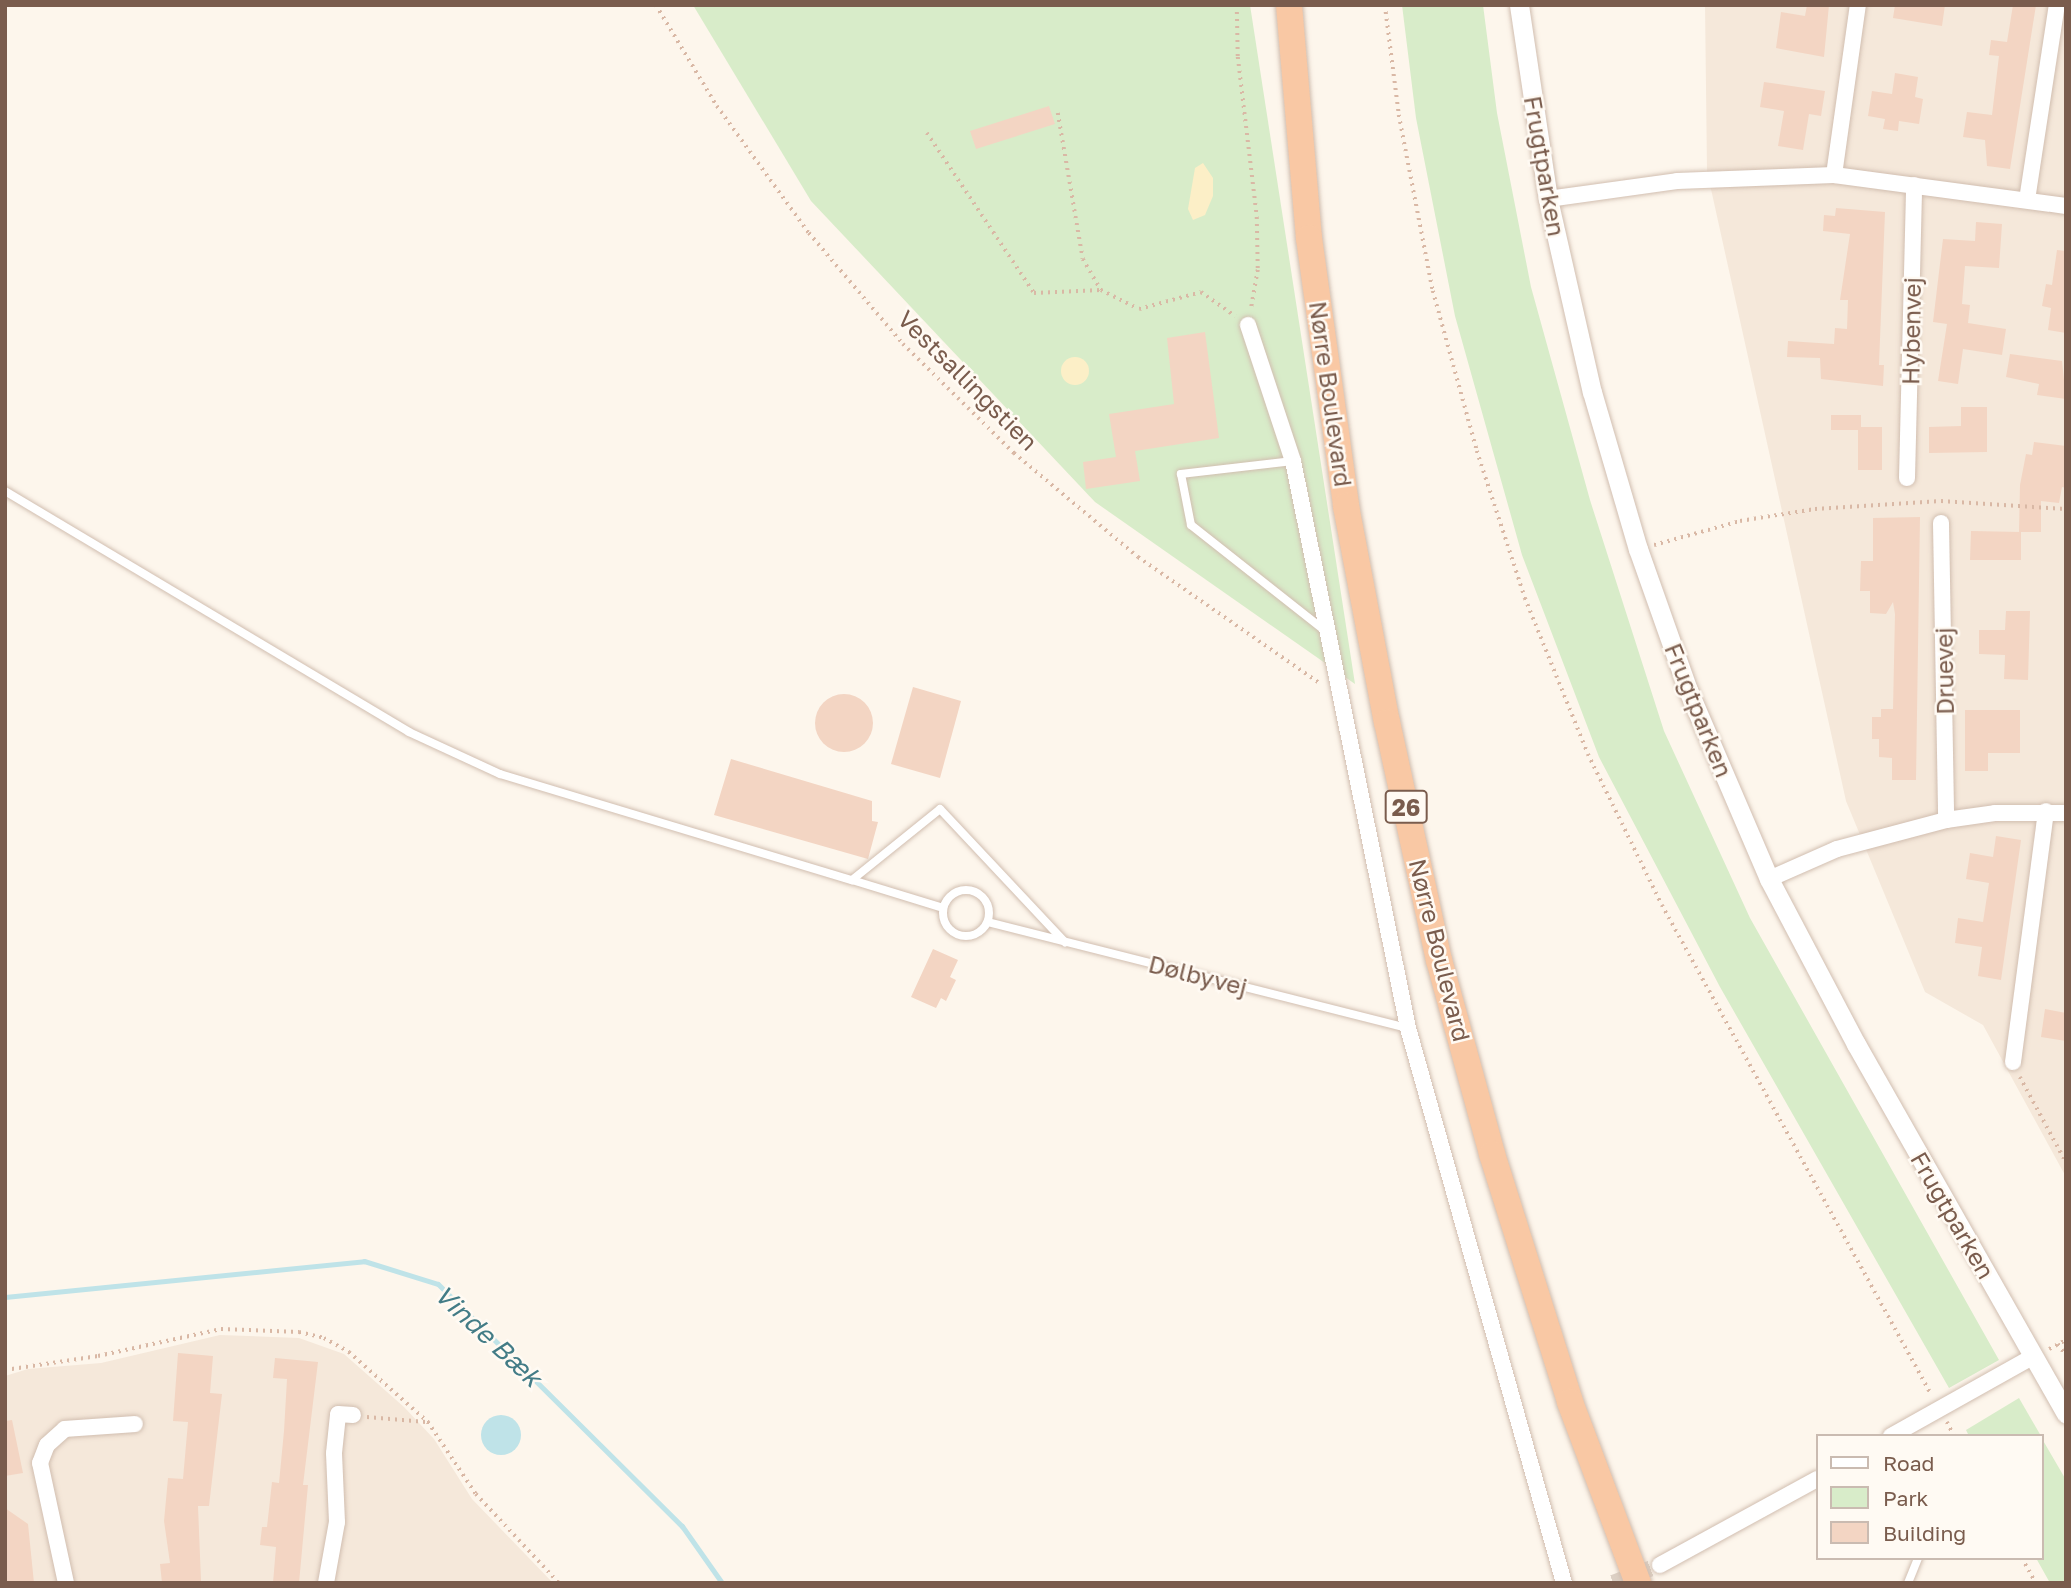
<!DOCTYPE html>
<html>
<head>
<meta charset="utf-8">
<style>
	body { margin:0 }
	#map { position:relative; width:2071px; height:1588px; overflow:hidden; background:#fdf6ec; font-family:"Golos Text",sans-serif }
	div>[style] { position:absolute }
	[style*='--x'] { left:calc(var(--x)*1px); top:calc(var(--y)*1px); width:calc(var(--w)*1px); rotate:calc(var(--a)*1deg) }
	.residential>* { inset:0; background:#f5e8da }
	.green>* { inset:0; background:#d8ecc9 }
	.sand>* { inset:0; background:#fcefc7 }
	.round { border-radius:50% }
	.water>* { inset:0; background:#bfe3e8 }
	.stream>* { height:5px; margin:-2.5px; padding:0 2.5px; transform-origin:2.5px; border-radius:2.5px; background:#bfe3e8 }
	.building>* { inset:0; background:#f3d5c3 }
	.minor-tunnel>* { height:16px; margin-top:-8px; transform-origin:0; background:repeating-linear-gradient(90deg,#dcd0c4 0 16px,transparent 0 24px) }
	.path>* { height:3.5px; margin-top:-1.75px; transform-origin:0; background:repeating-linear-gradient(90deg,#d9b8a5 0 2px,transparent 0 7px) }
	.roads { filter:drop-shadow(0 0 2px #d1beb0) drop-shadow(0 0 2px #d1beb0) }
	.service>* { height:8px; margin:-4px; padding:0 4px; transform-origin:4px; border-radius:4px; background:#fff }
	.service>.ring { margin:-4px; padding:0; box-sizing:content-box; background:none; border:8px solid #fff; border-radius:50% }
	.minor>* { height:16px; margin:-8px; padding:0 8px; transform-origin:8px; border-radius:8px; background:#fff }
	.tertiary>* { height:19px; margin:-9.5px; padding:0 9.5px; transform-origin:9.5px; border-radius:9.5px; background:#fff }
	.trunk>* { height:26px; margin:-13px; padding:0 13px; transform-origin:13px; border-radius:13px; background:#f9c8a4 }
	span { translate:-50% -50%; white-space:nowrap; text-align:center; line-height:1.15; -webkit-text-stroke:5px #fffaf3; paint-order:stroke }
	.shield-label span { padding:2px 5px; background:#fffaf3; border:2px solid; border-radius:5px; -webkit-text-stroke-width:0 }
	.shield-label { font-size:23px; color:#7a5c4d; font-weight:700 }
	.street-label { font-size:24px; color:#7a5c4d }
	.water-label { font-size:26px; color:#437c86; font-style:italic }
	.frame { position:absolute; inset:0; border:7px solid #7a5c4d; pointer-events:none }
	.legend { position:absolute; left:1816px; top:1434px; width:228px; height:126px; box-sizing:border-box; background:#fffaf3; border:2px solid #cabbb1; margin:0; padding:9px 12px; list-style:none; font-size:21px; color:#7a5c4d }
	.legend li { display:flex; align-items:center; gap:14px; height:35px }
	.legend b { width:35px; border:2px solid #cabbb1 }
</style>
</head>
<body>
<div id="map">
	<div class="residential">
		<i style="clip-path:polygon(1705px 5px,2066px 5px,2066px 1177px,1983px 1025px,1925px 992px,1846px 801px,1707px 171px)"></i>
		<i style="clip-path:polygon(220px 1335px,299px 1338px,344px 1354px,404px 1407px,434px 1439px,472px 1499px,553px 1583px,5px 1583px,5px 1376px,28px 1369px,101px 1363px)"></i>
	</div>
	<div class="green">
		<i style="clip-path:polygon(693px 5px,1250px 5px,1355px 684px,1095px 502px,811px 201px)"></i>
		<i style="clip-path:polygon(1402px 5px,1483px 5px,1497px 113px,1531px 287px,1590px 500px,1664px 731px,1750px 918px,1999px 1360px,1949px 1388px,1720px 987px,1599px 757px,1522px 555px,1455px 316px,1416px 118px)"></i>
		<i style="clip-path:polygon(2019px 1398px,2041px 1436px,1969px 1436px,1966px 1430px)"></i>
		<i style="clip-path:polygon(2041px 1437px,2066px 1480px,2066px 1583px,2050px 1583px,2036px 1558px,2041px 1558px)"></i>
	</div>
	<div class="sand">
		<i style="clip-path:polygon(1203px 163px,1213px 178px,1213px 196px,1205px 215px,1193px 220px,1188px 209px,1195px 168px)"></i>
		<i class="round" style="left:1061px;top:357px;width:28px;height:28px"></i>
	</div>
	<div class="water">
		<i class="round" style="left:481px;top:1415px;width:40px;height:40px"></i>
	</div>
	<div class="stream">
		<i style="--x:5;--y:1297;--w:361;--a:-5.7"></i>
		<i style="--x:364;--y:1261;--w:77;--a:17.3"></i>
		<i style="--x:438;--y:1284;--w:344;--a:44.8"></i>
		<i style="--x:682;--y:1526;--w:70;--a:54.9"></i>
	</div>
	<div class="building">
		<i style="clip-path:polygon(1807px 5px,1829px 5px,1824px 57px,1776px 48px,1781px 12px,1805px 16px)"></i>
		<i style="clip-path:polygon(1895px 5px,1945px 5px,1942px 26px,1893px 18px)"></i>
		<i style="clip-path:polygon(2013px 5px,2036px 5px,2010px 169px,1987px 166px,1985px 140px,1963px 137px,1967px 112px,1992px 115px,1999px 56px,1989px 55px,1991px 40px,2007px 42px)"></i>
		<i style="clip-path:polygon(1895px 73px,1918px 77px,1915px 97px,1923px 99px,1919px 124px,1899px 121px,1898px 131px,1883px 129px,1885px 119px,1868px 116px,1872px 91px,1892px 94px)"></i>
		<i style="clip-path:polygon(1764px 82px,1825px 91px,1821px 116px,1809px 114px,1803px 150px,1778px 146px,1784px 111px,1760px 107px)"></i>
		<i style="clip-path:polygon(1049px 106px,1055px 124px,976px 149px,970px 131px)"></i>
		<i style="clip-path:polygon(1836px 208px,1885px 212px,1879px 365px,1884px 365px,1883px 386px,1821px 379px,1820px 358px,1787px 357px,1788px 341px,1834px 344px,1835px 328px,1847px 329px,1848px 300px,1840px 300px,1850px 234px,1823px 231px,1824px 215px,1835px 216px)"></i>
		<i style="clip-path:polygon(1976px 222px,2002px 224px,1999px 268px,1965px 266px,1962px 304px,1970px 305px,1968px 323px,2006px 329px,2002px 355px,1963px 349px,1958px 384px,1938px 381px,1947px 324px,1933px 322px,1943px 239px,1975px 241px)"></i>
		<i style="clip-path:polygon(2057px 250px,2066px 251px,2066px 333px,2048px 330px,2051px 308px,2042px 306px,2046px 284px,2052px 285px)"></i>
		<i style="clip-path:polygon(1205px 332px,1219px 438px,1135px 451px,1140px 481px,1086px 489px,1083px 462px,1116px 457px,1109px 414px,1174px 404px,1167px 338px)"></i>
		<i style="clip-path:polygon(2010px 354px,2062px 361px,2066px 399px,2037px 395px,2039px 384px,2006px 377px)"></i>
		<i style="clip-path:polygon(1961px 407px,1987px 407px,1987px 452px,1929px 453px,1929px 427px,1961px 426px)"></i>
		<i style="clip-path:polygon(1831px 415px,1861px 415px,1861px 427px,1882px 427px,1882px 470px,1858px 470px,1858px 430px,1831px 430px)"></i>
		<i style="clip-path:polygon(2034px 442px,2066px 446px,2066px 488px,2062px 487px,2059px 503px,2041px 501px,2041px 532px,2019px 532px,2020px 485px,2026px 454px,2032px 455px)"></i>
		<i style="clip-path:polygon(1920px 517px,1916px 780px,1892px 780px,1892px 758px,1879px 757px,1879px 739px,1872px 739px,1872px 717px,1881px 717px,1881px 709px,1893px 709px,1895px 614px,1893px 602px,1886px 614px,1870px 613px,1870px 591px,1860px 591px,1861px 561px,1873px 561px,1873px 518px)"></i>
		<i style="clip-path:polygon(1971px 531px,2021px 532px,2021px 560px,1970px 560px)"></i>
		<i style="clip-path:polygon(2006px 611px,2030px 611px,2028px 680px,2004px 679px,2005px 655px,1979px 654px,1979px 630px,2005px 630px)"></i>
		<i style="clip-path:polygon(913px 687px,961px 701px,940px 778px,891px 764px)"></i>
		<i class="round" style="left:815px;top:694px;width:58px;height:58px"></i>
		<i style="clip-path:polygon(1965px 710px,2020px 710px,2020px 753px,1988px 753px,1988px 771px,1965px 771px)"></i>
		<i style="clip-path:polygon(731px 759px,872px 801px,872px 821px,878px 822px,868px 859px,714px 815px)"></i>
		<i style="clip-path:polygon(1996px 836px,2021px 840px,2001px 980px,1978px 976px,1982px 947px,1955px 943px,1958px 918px,1983px 922px,1989px 883px,1966px 879px,1970px 853px,1993px 857px)"></i>
		<i style="clip-path:polygon(933px 949px,958px 960px,950px 977px,956px 980px,946px 1001px,941px 998px,936px 1008px,911px 997px)"></i>
		<i style="clip-path:polygon(2045px 1009px,2066px 1013px,2066px 1041px,2041px 1037px)"></i>
		<i style="clip-path:polygon(178px 1353px,213px 1356px,210px 1393px,222px 1394px,209px 1506px,198px 1506px,201px 1581px,162px 1583px,160px 1564px,170px 1563px,164px 1521px,168px 1478px,183px 1479px,188px 1422px,173px 1421px)"></i>
		<i style="clip-path:polygon(275px 1358px,318px 1362px,303px 1485px,308px 1485px,299px 1583px,273px 1583px,276px 1547px,260px 1545px,262px 1527px,267px 1527px,272px 1482px,279px 1483px,284px 1431px,287px 1379px,273px 1378px)"></i>
		<i style="clip-path:polygon(12px 1420px,23px 1473px,5px 1476px,5px 1421px)"></i>
		<i style="clip-path:polygon(5px 1508px,28px 1524px,34px 1583px,5px 1583px)"></i>
	</div>
	<div class="minor-tunnel">
		<i style="--x:1613;--y:1583;--w:50;--a:-21"></i>
	</div>
	<div class="path">
		<i style="--x:656;--y:5;--w:118;--a:58.9"></i>
		<i style="--x:717;--y:106;--w:157;--a:54.1"></i>
		<i style="--x:809;--y:233;--w:145;--a:49.7"></i>
		<i style="--x:903;--y:344;--w:156;--a:44.5"></i>
		<i style="--x:1014;--y:453;--w:162;--a:40"></i>
		<i style="--x:1138;--y:557;--w:223;--a:34.8"></i>
		<i style="--x:1237;--y:5;--w:52;--a:88.9"></i>
		<i style="--x:1238;--y:57;--w:161;--a:83.2"></i>
		<i style="--x:1257;--y:217;--w:53;--a:88.9"></i>
		<i style="--x:1258;--y:270;--w:40;--a:100"></i>
		<i style="--x:1385;--y:5;--w:111;--a:82.7"></i>
		<i style="--x:1399;--y:115;--w:179;--a:79.1"></i>
		<i style="--x:1433;--y:291;--w:166;--a:74.6"></i>
		<i style="--x:1477;--y:451;--w:155;--a:71.9"></i>
		<i style="--x:1525;--y:598;--w:168;--a:68"></i>
		<i style="--x:1588;--y:754;--w:168;--a:63.9"></i>
		<i style="--x:1662;--y:905;--w:558;--a:61.18"></i>
		<i style="--x:1058;--y:113;--w:148;--a:80.3"></i>
		<i style="--x:1083;--y:259;--w:36;--a:60"></i>
		<i style="--x:1101;--y:290;--w:42;--a:26.6"></i>
		<i style="--x:1139;--y:309;--w:64;--a:-15.3"></i>
		<i style="--x:1201;--y:292;--w:42;--a:35.2"></i>
		<i style="--x:927;--y:133;--w:192;--a:56.2"></i>
		<i style="--x:1034;--y:293;--w:67;--a:-2.6"></i>
		<i style="--x:1654;--y:545;--w:89;--a:-15.6"></i>
		<i style="--x:1740;--y:521;--w:76;--a:-9.1"></i>
		<i style="--x:1815;--y:509;--w:126;--a:-3.6"></i>
		<i style="--x:1941;--y:501;--w:125;--a:3.7"></i>
		<i style="--x:2020;--y:1077;--w:97;--a:61.6"></i>
		<i style="--x:2058;--y:1344;--w:14;--a:56"></i>
		<i style="--x:2049;--y:1349;--w:19;--a:-28"></i>
		<i style="--x:5;--y:1370;--w:94;--a:-8.6"></i>
		<i style="--x:98;--y:1356;--w:126;--a:-12.4"></i>
		<i style="--x:221;--y:1329;--w:78;--a:2.2"></i>
		<i style="--x:299;--y:1332;--w:26;--a:13"></i>
		<i style="--x:324;--y:1338;--w:29;--a:29"></i>
		<i style="--x:349;--y:1352;--w:106;--a:41.5"></i>
		<i style="--x:428;--y:1422;--w:87;--a:56.3"></i>
		<i style="--x:476;--y:1494;--w:122;--a:47"></i>
		<i style="--x:367;--y:1417;--w:59;--a:4.8"></i>
		<i style="--x:1947;--y:1422;--w:16;--a:63"></i>
		<i style="--x:2022;--y:1558;--w:29;--a:61"></i>
	</div>
	<div class="roads">
		<div class="service">
			<i style="--x:1293;--y:461;--w:113;--a:173.4"></i>
			<i style="--x:1181;--y:474;--w:52;--a:78.9"></i>
			<i style="--x:1191;--y:525;--w:171;--a:38.3"></i>
			<i style="--x:5;--y:491;--w:470;--a:30.8"></i>
			<i style="--x:409;--y:732;--w:100;--a:24.8"></i>
			<i style="--x:500;--y:774;--w:368;--a:16.8"></i>
			<i style="--x:852;--y:880;--w:113;--a:-38.9"></i>
			<i style="--x:940;--y:809;--w:183;--a:46.8"></i>
			<i style="--x:852;--y:880;--w:95;--a:17.1"></i>
			<i class="ring" style="left:943px;top:890px;width:38px;height:38px"></i>
			<i style="--x:988;--y:922;--w:433;--a:14.2"></i>
			<i style="--x:1908;--y:1583;--w:27;--a:-68"></i>
		</div>
		<div class="minor">
			<i style="--x:1834;--y:175;--w:172;--a:-82"></i>
			<i style="--x:1548;--y:199;--w:130;--a:-7.9"></i>
			<i style="--x:1677;--y:181;--w:157;--a:-2.2"></i>
			<i style="--x:1834;--y:175;--w:234;--a:7.6"></i>
			<i style="--x:2027;--y:200;--w:197;--a:-81.3"></i>
			<i style="--x:1248;--y:325;--w:143;--a:71.7"></i>
			<i style="--x:1293;--y:461;--w:579;--a:78.53"></i>
			<i style="--x:1408;--y:1028;--w:577;--a:74.3"></i>
			<i style="--x:1907;--y:478;--w:293;--a:-88.6"></i>
			<i style="--x:1941;--y:523;--w:297;--a:89"></i>
			<i style="--x:1769;--y:879;--w:74;--a:-23.8"></i>
			<i style="--x:1837;--y:849;--w:113;--a:-14.9"></i>
			<i style="--x:1946;--y:820;--w:49;--a:-8.1"></i>
			<i style="--x:1995;--y:813;--w:71;--a:0"></i>
			<i style="--x:2013;--y:1062;--w:253;--a:-82.5"></i>
			<i style="--x:1891;--y:1436;--w:164;--a:-29.2"></i>
			<i style="--x:1660;--y:1565;--w:179;--a:-28.7"></i>
			<i style="--x:66;--y:1583;--w:123;--a:-102.2"></i>
			<i style="--x:40;--y:1463;--w:19;--a:-69"></i>
			<i style="--x:47;--y:1445;--w:24;--a:-42"></i>
			<i style="--x:65;--y:1429;--w:70;--a:-4.1"></i>
			<i style="--x:326;--y:1583;--w:62;--a:-79.8"></i>
			<i style="--x:337;--y:1522;--w:69;--a:-92.5"></i>
			<i style="--x:334;--y:1453;--w:39;--a:-84"></i>
			<i style="--x:338;--y:1414;--w:15;--a:4"></i>
		</div>
		<div class="tertiary">
			<i style="--x:1519;--y:5;--w:196;--a:81.5"></i>
			<i style="--x:1548;--y:199;--w:198;--a:77.2"></i>
			<i style="--x:1592;--y:392;--w:164;--a:73.7"></i>
			<i style="--x:1638;--y:549;--w:150;--a:70.5"></i>
			<i style="--x:1688;--y:690;--w:206;--a:66.8"></i>
			<i style="--x:1769;--y:879;--w:187;--a:62.2"></i>
			<i style="--x:1856;--y:1044;--w:425;--a:60.4"></i>
		</div>
		<div class="trunk">
			<i style="--x:1289;--y:5;--w:234;--a:85.1"></i>
			<i style="--x:1309;--y:238;--w:271;--a:82.1"></i>
			<i style="--x:1346;--y:506;--w:220;--a:79.3"></i>
			<i style="--x:1387;--y:722;--w:244;--a:77.7"></i>
			<i style="--x:1439;--y:960;--w:201;--a:74.7"></i>
			<i style="--x:1492;--y:1154;--w:260;--a:72.5"></i>
			<i style="--x:1570;--y:1402;--w:193;--a:69.4"></i>
		</div>
	</div>
	<div class="shield-label">
		<span style="left:1406px;top:807px">26</span>
	</div>
	<div class="street-label">
		<span style="left:1545px;top:166px;rotate:80deg">Frugtparken</span>
		<span style="left:1911px;top:331px;rotate:-89deg">Hybenvej</span>
		<span style="left:968px;top:380px;rotate:45deg">Vestsallingstien</span>
		<span style="left:1331px;top:394px;rotate:82deg">Nørre Boulevard</span>
		<span style="left:1944px;top:671px;rotate:-91deg">Druevej</span>
		<span style="left:1699px;top:710px;rotate:68deg">Frugtparken</span>
		<span style="left:1440px;top:950px;rotate:76deg">Nørre Boulevard</span>
		<span style="left:1198px;top:975px;rotate:14deg">Dølbyvej</span>
		<span style="left:1953px;top:1215px;rotate:60deg">Frugtparken</span>
	</div>
	<div class="water-label">
		<span style="left:488px;top:1336px;rotate:43deg">Vinde Bæk</span>
	</div>
	<div class="frame"></div>
	<ul class="legend">
	<li><b style="height:9px;background:#fff"></b>Road</li>
	<li><b style="height:19px;background:#d8ecc9"></b>Park</li>
	<li><b style="height:19px;background:#f3d5c3"></b>Building</li>
	</ul>
</div>
</body>
</html>
